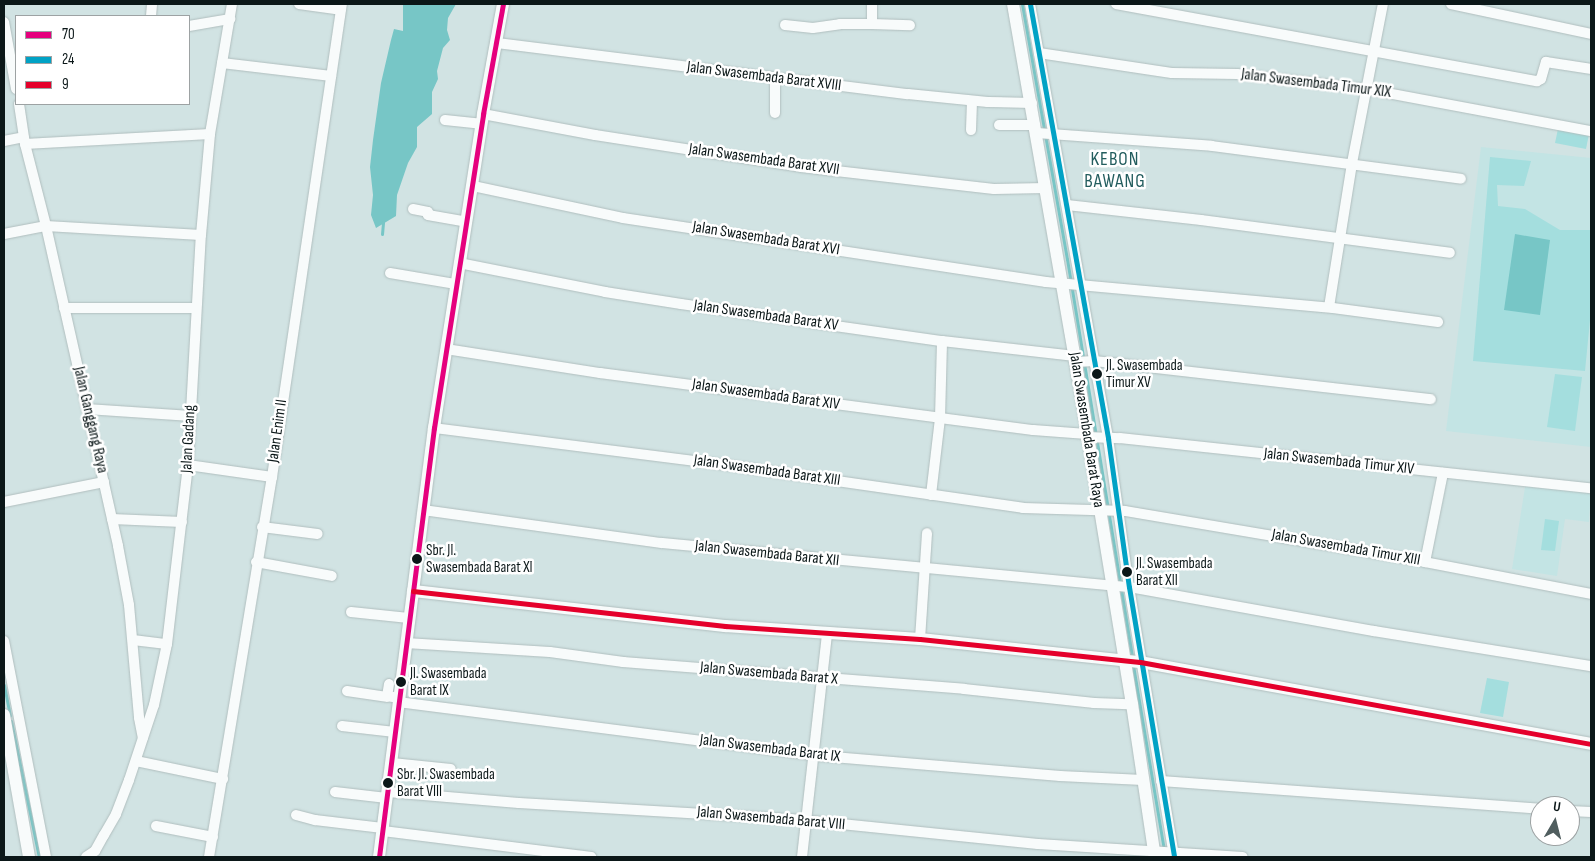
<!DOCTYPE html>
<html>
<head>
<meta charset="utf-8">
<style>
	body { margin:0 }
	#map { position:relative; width:1595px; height:861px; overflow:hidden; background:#d1e3e3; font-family:"Sofia Sans Condensed",sans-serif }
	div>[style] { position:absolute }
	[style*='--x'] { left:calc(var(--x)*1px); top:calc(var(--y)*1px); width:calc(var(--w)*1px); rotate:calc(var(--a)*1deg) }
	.built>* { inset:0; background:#c3e4e4 }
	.green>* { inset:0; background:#a4dede }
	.water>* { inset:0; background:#77c6c6 }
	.stream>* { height:3px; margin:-1.5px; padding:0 1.5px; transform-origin:1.5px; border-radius:1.5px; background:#77c6c6 }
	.roads { filter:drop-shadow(0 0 1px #b0bebe) drop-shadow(0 0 1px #b0bebe) }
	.minor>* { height:10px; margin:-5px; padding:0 5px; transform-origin:5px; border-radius:5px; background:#f8fbfb }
	.tertiary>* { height:12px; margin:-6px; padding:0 6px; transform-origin:6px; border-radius:6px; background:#f8fbfb }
	.bus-1>* { height:5px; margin:-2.5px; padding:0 2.5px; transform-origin:2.5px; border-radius:2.5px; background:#e5007d }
	.bus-2>* { height:5px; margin:-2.5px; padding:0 2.5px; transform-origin:2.5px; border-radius:2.5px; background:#01a2c5 }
	.bus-3>* { height:5px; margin:-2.5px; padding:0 2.5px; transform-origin:2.5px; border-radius:2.5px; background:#e4002b }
	.dots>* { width:14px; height:14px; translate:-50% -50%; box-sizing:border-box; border:2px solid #fff; border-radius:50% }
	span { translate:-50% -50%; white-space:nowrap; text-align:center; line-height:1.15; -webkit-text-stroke:5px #fff; paint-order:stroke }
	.bus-label { font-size:15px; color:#0b1718 }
	.left { translate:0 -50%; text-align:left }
	.street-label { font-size:16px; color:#0b1718 }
	.quarter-label { font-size:19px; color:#235d5e; letter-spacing:1px }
	.frame { position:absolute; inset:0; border:5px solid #0b1718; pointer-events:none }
	.legend { position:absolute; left:15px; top:15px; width:175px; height:90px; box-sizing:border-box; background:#fff; border:1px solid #9da2a3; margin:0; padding:6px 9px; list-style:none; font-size:15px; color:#0b1718 }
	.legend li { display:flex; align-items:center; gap:10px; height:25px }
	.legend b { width:25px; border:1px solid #9da2a3 }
	.north { position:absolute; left:1530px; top:796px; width:50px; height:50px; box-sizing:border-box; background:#fff; border:1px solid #9da2a3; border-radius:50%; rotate:8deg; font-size:14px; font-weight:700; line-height:20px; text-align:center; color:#0b1718 }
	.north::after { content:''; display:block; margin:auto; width:18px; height:22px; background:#505e5f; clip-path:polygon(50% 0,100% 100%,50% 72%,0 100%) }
</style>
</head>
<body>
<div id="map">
	<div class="built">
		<i style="clip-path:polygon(1481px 147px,1591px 158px,1591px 447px,1446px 431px)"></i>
		<i style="clip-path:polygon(1526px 481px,1591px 491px,1589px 522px,1565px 519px,1557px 576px,1512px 569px)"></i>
	</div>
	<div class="green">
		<i style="clip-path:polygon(1558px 129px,1589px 134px,1586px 149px,1555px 143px)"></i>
		<i style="clip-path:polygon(1490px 157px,1531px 161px,1524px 186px,1497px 185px,1498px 206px,1525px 209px,1560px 230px,1591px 230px,1591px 310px,1585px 371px,1473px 361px)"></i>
		<i style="clip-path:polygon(1555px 374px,1582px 377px,1575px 431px,1547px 427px)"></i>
		<i style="clip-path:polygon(1545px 519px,1559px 521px,1555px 551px,1541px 550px)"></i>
		<i style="clip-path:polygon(1487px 678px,1509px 682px,1503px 717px,1480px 713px)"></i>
	</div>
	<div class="water">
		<i style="clip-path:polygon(403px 4px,456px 4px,448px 18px,447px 30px,450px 40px,443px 48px,437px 71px,438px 79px,432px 92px,432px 114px,417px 127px,417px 147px,408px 163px,397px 195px,396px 216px,376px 228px,371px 215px,373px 195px,370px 167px,373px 140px,381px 83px,391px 40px,394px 29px,403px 31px)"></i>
		<i style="clip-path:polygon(1515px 234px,1550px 240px,1540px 315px,1504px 310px)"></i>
	</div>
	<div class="stream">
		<i style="--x:1022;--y:4;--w:259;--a:80"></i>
		<i style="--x:1067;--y:259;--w:403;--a:80.7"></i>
		<i style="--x:382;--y:234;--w:12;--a:-85"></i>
		<i style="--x:1133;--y:665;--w:195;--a:80.5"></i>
		<i style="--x:4;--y:685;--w:31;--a:79"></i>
		<i style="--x:11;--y:721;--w:139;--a:78.4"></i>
	</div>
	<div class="roads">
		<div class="minor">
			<i style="--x:299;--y:4;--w:42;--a:8.1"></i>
			<i style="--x:872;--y:4;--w:20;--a:90"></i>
			<i style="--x:872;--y:24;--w:38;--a:2"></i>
			<i style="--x:1030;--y:4;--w:441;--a:79.8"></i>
			<i style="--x:1108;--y:438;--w:150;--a:82"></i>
			<i style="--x:1129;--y:587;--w:274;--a:80.5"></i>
			<i style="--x:1116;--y:4;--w:428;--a:10.4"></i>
			<i style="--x:1537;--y:81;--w:4;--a:-27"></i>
			<i style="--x:1541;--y:79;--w:18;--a:-74"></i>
			<i style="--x:1546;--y:62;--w:46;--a:8.8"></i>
			<i style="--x:1451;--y:4;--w:143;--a:12.1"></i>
			<i style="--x:151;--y:16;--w:12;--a:-85"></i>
			<i style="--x:4;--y:22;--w:68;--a:79.8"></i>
			<i style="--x:785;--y:25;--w:28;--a:6"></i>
			<i style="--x:813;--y:28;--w:27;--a:-8"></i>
			<i style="--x:840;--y:24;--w:32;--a:0"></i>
			<i style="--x:189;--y:26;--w:42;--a:-9.7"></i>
			<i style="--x:497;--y:43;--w:414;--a:7.1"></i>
			<i style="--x:908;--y:94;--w:80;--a:5.7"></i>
			<i style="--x:988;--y:102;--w:44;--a:1.3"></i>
			<i style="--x:1039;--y:53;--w:134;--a:8.6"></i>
			<i style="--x:1172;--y:73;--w:65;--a:0.9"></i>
			<i style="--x:1237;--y:74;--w:130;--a:6.6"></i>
			<i style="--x:1366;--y:89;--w:229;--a:10.6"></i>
			<i style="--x:222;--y:63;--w:110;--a:6.8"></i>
			<i style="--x:19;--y:104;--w:40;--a:81.5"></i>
			<i style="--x:25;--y:144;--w:85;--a:75.6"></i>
			<i style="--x:46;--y:226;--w:328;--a:77.3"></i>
			<i style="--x:118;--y:546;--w:60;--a:79.4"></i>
			<i style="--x:129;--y:605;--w:113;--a:84.9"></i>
			<i style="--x:139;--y:718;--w:20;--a:79"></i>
			<i style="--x:775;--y:113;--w:35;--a:-90"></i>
			<i style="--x:483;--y:114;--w:114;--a:10.6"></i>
			<i style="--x:595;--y:135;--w:208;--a:8.8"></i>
			<i style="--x:801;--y:167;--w:194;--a:6.5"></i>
			<i style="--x:994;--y:189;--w:52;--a:-1.1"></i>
			<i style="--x:445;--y:120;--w:36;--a:6"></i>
			<i style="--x:999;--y:125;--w:36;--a:0"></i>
			<i style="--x:971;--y:130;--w:29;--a:-88"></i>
			<i style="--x:1037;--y:133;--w:175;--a:4.2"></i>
			<i style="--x:1212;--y:146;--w:251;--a:7.5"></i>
			<i style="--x:4;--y:141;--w:20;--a:-11"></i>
			<i style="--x:25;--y:144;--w:185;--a:-3.1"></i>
			<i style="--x:473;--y:186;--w:153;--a:12"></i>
			<i style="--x:623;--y:218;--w:428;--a:8.6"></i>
			<i style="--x:1046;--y:282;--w:288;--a:5.2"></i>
			<i style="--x:1333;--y:308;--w:106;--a:7.6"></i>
			<i style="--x:1067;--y:205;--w:135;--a:6.4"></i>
			<i style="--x:1201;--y:220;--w:251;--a:7.5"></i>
			<i style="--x:413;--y:209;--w:15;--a:11"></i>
			<i style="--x:428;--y:212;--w:3;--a:90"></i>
			<i style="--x:428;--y:215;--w:39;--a:10"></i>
			<i style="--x:4;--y:234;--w:43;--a:-10.8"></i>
			<i style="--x:46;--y:226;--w:155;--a:3.3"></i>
			<i style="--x:459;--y:263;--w:149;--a:11.2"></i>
			<i style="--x:605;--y:292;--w:77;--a:9"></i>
			<i style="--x:681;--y:304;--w:264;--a:8.1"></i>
			<i style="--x:942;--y:341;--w:134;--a:6.4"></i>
			<i style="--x:390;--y:273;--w:67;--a:9.5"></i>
			<i style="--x:1329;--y:307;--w:146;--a:-80.9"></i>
			<i style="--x:1352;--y:163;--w:162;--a:-79"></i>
			<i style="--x:64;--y:308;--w:132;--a:0"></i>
			<i style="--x:446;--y:349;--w:156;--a:8.9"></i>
			<i style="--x:600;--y:373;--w:343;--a:7.5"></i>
			<i style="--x:940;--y:418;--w:94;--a:7.4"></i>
			<i style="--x:1033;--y:430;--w:54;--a:4.2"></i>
			<i style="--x:1075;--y:362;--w:20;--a:-3"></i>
			<i style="--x:1095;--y:361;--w:338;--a:6.5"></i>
			<i style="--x:88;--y:409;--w:102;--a:3.9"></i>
			<i style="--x:434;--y:428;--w:273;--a:7.2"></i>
			<i style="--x:705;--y:462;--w:321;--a:8.2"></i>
			<i style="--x:1023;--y:508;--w:102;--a:1.7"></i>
			<i style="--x:1125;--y:511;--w:304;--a:9.6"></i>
			<i style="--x:1425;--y:562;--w:169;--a:10.9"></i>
			<i style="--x:1087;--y:437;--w:33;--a:2"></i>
			<i style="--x:1120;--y:438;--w:474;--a:6.1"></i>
			<i style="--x:188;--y:465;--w:85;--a:8.1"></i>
			<i style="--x:931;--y:495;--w:78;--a:-83.3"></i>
			<i style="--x:940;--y:418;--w:77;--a:-88.5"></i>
			<i style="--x:4;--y:502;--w:102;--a:-11.3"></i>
			<i style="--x:423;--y:510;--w:241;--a:7.9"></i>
			<i style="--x:662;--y:543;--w:469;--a:5.4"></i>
			<i style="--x:1129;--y:587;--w:249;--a:10.2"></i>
			<i style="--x:1374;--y:631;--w:220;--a:9.2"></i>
			<i style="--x:112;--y:519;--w:70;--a:2.5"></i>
			<i style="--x:262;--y:527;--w:56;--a:7.1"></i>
			<i style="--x:256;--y:562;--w:77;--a:10.4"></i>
			<i style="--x:1425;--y:562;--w:91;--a:-78.6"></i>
			<i style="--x:351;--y:612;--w:58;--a:5.9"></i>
			<i style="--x:920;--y:639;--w:106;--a:-86.2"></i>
			<i style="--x:133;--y:640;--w:34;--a:7"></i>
			<i style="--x:4;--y:641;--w:220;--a:79"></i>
			<i style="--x:406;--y:643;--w:144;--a:3.6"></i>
			<i style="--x:550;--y:652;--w:74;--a:7.8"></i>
			<i style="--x:623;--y:662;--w:342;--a:4.5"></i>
			<i style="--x:964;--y:689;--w:131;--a:6.1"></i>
			<i style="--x:1094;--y:703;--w:38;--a:2"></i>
			<i style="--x:389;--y:684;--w:12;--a:99"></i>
			<i style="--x:387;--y:696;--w:6;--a:9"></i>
			<i style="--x:347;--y:691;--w:40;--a:8.5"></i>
			<i style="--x:398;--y:702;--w:426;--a:7.3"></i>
			<i style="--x:821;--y:756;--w:240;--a:4.8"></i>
			<i style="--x:1060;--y:776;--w:83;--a:2.8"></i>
			<i style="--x:342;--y:726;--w:53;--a:6.5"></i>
			<i style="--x:136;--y:761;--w:89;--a:11.7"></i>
			<i style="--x:392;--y:763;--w:59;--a:5.8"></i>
			<i style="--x:1161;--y:781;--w:380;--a:4.2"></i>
			<i style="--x:335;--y:792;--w:52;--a:6.6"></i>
			<i style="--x:388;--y:792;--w:131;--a:4.8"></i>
			<i style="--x:519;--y:803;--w:284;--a:3.4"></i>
			<i style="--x:802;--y:820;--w:237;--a:5.8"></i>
			<i style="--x:1038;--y:844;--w:205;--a:3.6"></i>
			<i style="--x:1570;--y:811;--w:21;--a:3"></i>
			<i style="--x:296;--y:815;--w:20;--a:15"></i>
			<i style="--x:315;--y:820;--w:68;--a:6.7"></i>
			<i style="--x:156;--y:826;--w:58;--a:10.9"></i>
			<i style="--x:383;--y:831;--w:210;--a:7.1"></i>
			<i style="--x:86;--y:857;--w:11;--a:-34"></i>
			<i style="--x:95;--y:851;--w:18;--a:-61"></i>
			<i style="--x:104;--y:835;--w:24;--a:-60"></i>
			<i style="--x:116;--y:814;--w:36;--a:-69"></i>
			<i style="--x:129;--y:780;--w:79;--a:-71.6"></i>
			<i style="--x:154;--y:705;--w:62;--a:-78"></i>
			<i style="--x:167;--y:644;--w:180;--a:-83.3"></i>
			<i style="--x:188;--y:465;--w:230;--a:-86.8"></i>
			<i style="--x:201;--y:235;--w:101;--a:-84.9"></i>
			<i style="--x:210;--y:134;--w:132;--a:-80.4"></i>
			<i style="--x:209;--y:857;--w:385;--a:-80.6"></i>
			<i style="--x:272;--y:477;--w:478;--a:-81.6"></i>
			<i style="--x:802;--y:857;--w:225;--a:-83.6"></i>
		</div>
		<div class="tertiary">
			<i style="--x:1013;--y:4;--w:383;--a:80.1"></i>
			<i style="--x:1079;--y:381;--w:327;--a:80.7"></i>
			<i style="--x:1132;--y:704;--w:155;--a:81.5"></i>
			<i style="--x:413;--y:591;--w:314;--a:6.4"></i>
			<i style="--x:725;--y:626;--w:195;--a:3.8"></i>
			<i style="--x:920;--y:639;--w:221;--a:6"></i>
			<i style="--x:1140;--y:662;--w:458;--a:10.3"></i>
			<i style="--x:4;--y:715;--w:144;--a:80"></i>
			<i style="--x:379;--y:857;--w:433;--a:-82.7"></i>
			<i style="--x:434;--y:428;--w:318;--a:-81.1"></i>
			<i style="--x:483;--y:114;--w:112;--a:-79.7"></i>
		</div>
	</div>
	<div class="bus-1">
		<i style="--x:379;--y:857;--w:433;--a:-82.7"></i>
		<i style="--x:434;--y:428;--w:318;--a:-81.1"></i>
		<i style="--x:483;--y:114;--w:112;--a:-79.7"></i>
	</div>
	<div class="bus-2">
		<i style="--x:1030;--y:4;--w:441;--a:79.8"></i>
		<i style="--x:1108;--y:438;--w:150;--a:82"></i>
		<i style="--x:1129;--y:587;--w:274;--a:80.5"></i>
	</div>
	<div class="bus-3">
		<i style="--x:413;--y:591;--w:314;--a:6.4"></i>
		<i style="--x:725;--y:626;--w:195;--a:3.8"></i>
		<i style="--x:920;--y:639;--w:221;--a:6"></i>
		<i style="--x:1140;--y:662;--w:458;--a:10.3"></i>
	</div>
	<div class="dots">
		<i style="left:1097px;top:374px;background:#0b1718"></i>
		<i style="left:417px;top:559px;background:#0b1718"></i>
		<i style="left:1127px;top:572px;background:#0b1718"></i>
		<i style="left:401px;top:682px;background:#0b1718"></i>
		<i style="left:388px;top:783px;background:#0b1718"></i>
	</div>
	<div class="bus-label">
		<span class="left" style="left:1106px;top:374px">Jl. Swasembada<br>Timur XV</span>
		<span class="left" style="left:426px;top:559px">Sbr. Jl.<br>Swasembada Barat XI</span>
		<span class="left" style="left:1136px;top:572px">Jl. Swasembada<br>Barat XII</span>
		<span class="left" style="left:410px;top:682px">Jl. Swasembada<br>Barat IX</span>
		<span class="left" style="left:397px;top:783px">Sbr. Jl. Swasembada<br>Barat VIII</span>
	</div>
	<div class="street-label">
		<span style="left:764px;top:77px;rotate:7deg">Jalan Swasembada Barat XVIII</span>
		<span style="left:1316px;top:84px;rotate:7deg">Jalan Swasembada Timur XIX</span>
		<span style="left:764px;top:160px;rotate:8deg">Jalan Swasembada Barat XVII</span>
		<span style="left:766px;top:239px;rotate:9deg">Jalan Swasembada Barat XVI</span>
		<span style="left:766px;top:316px;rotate:8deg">Jalan Swasembada Barat XV</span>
		<span style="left:766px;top:395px;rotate:8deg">Jalan Swasembada Barat XIV</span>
		<span style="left:90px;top:420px;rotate:77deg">Jalan Ganggang Raya</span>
		<span style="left:1086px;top:430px;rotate:81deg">Jalan Swasembada Barat Raya</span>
		<span style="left:278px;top:431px;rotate:-82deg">Jalan Enim II</span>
		<span style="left:189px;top:439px;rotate:-87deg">Jalan Gadang</span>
		<span style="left:1339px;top:462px;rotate:6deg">Jalan Swasembada Timur XIV</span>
		<span style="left:767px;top:471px;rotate:8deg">Jalan Swasembada Barat XIII</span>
		<span style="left:1346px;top:548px;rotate:10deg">Jalan Swasembada Timur XIII</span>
		<span style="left:767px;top:554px;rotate:6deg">Jalan Swasembada Barat XII</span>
		<span style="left:769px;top:674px;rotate:5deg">Jalan Swasembada Barat X</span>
		<span style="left:770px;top:749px;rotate:7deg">Jalan Swasembada Barat IX</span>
		<span style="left:771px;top:819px;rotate:5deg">Jalan Swasembada Barat VIII</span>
	</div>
	<div class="quarter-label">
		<span style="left:1115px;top:171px">KEBON<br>BAWANG</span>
	</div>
	<div class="frame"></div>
	<ul class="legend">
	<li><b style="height:6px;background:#e5007d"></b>70</li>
	<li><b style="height:6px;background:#01a2c5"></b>24</li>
	<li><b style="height:6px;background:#e4002b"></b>9</li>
	</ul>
	<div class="north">U</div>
</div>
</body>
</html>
